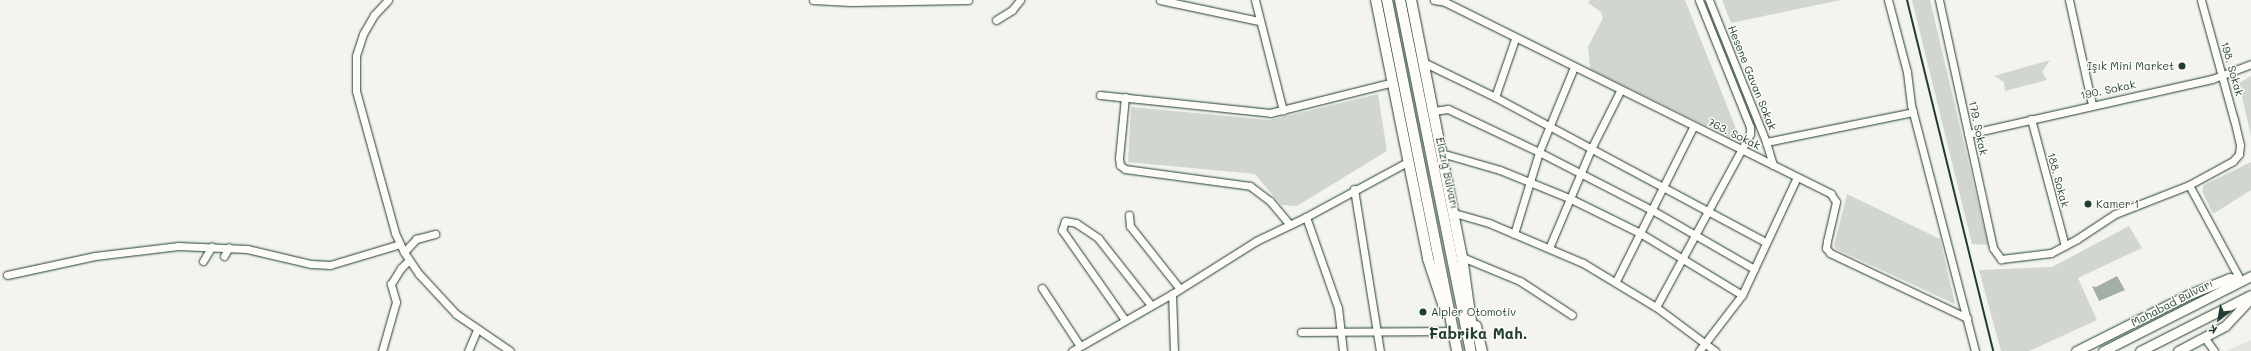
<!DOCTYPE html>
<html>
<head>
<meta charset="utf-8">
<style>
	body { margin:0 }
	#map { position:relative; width:2251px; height:351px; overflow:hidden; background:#f4f4ef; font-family:Mali,sans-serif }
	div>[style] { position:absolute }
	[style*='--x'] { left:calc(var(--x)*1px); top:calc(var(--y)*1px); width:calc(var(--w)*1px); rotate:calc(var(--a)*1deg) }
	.built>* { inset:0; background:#e2e5df }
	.green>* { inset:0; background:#d1d6d1 }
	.water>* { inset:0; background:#a3aea7 }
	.roads { filter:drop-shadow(0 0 1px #1f3d34) drop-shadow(0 0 1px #1f3d34) }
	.minor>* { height:7px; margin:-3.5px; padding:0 3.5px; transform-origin:3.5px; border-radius:3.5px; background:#fdfcf7 }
	.major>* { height:9px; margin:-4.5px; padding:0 4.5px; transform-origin:4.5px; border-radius:4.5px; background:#fdfcf7 }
	.highway>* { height:10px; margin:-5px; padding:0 5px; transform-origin:5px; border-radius:5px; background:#fdfcf7 }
	.rail>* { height:2px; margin:-1px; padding:0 1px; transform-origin:1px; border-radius:1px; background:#1f3d34 }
	.dots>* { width:11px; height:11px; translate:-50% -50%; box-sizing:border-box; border:2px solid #fdfcf7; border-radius:50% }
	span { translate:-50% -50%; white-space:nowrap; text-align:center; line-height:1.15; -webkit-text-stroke:3px #fdfcf7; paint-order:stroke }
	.poi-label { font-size:11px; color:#1f3d34 }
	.right { translate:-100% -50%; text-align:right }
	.left { translate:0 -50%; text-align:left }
	.street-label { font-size:11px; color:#1f3d34 }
	.district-label { font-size:15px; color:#1f3d34; font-weight:700 }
	.north { position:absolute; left:2199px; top:299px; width:40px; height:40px; -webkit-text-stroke:3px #fdfcf7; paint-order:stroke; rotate:211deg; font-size:11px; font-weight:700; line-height:16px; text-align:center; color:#1f3d34 }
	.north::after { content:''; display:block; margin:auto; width:14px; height:18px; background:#1f3d34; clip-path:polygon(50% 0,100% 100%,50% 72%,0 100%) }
</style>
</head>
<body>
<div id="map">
	<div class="built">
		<i style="clip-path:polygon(2251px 340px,2251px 351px,2226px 351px)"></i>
	</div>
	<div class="green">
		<i style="clip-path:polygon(1590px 0,1685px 0,1739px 136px,1733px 139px,1590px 69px,1588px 47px,1603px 18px,1601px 12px,1588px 3px)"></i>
		<i style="clip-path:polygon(1722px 0,1841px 0,1731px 23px)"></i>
		<i style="clip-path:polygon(1912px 0,1930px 0,1988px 245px,1972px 244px)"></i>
		<i style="clip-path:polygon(2050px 60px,2042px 72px,2047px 80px,2005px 91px,2004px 82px,1994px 76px)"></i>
		<i style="clip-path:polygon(2251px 76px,2251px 136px,2239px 83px)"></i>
		<i style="clip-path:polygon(1378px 94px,1387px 151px,1297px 206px,1281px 205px,1255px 174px,1128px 162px,1131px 107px,1270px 120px)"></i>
		<i style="clip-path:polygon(2251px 162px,2251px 190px,2213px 214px,2202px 191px,2204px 185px)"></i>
		<i style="clip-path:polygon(1847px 194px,1940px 239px,1955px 304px,1836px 249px,1834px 245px)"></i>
		<i style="clip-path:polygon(2129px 226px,2142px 248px,2078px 278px,2097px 320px,2029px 351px,2001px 351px,1979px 270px,2052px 267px)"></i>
	</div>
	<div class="water">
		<i style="clip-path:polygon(2117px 276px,2125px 290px,2099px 301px,2092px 286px,2096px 287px)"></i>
	</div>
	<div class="roads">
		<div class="minor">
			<i style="--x:388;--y:0;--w:21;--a:133"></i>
			<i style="--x:374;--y:15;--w:22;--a:120"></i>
			<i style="--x:363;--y:34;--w:23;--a:108"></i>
			<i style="--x:356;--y:56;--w:35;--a:90"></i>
			<i style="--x:356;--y:91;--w:147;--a:74.6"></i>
			<i style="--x:395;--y:233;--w:21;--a:65"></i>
			<i style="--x:404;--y:252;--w:27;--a:56"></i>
			<i style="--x:419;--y:274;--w:54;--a:47.2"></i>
			<i style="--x:456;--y:314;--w:65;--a:34.4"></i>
			<i style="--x:813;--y:0;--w:38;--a:3"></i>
			<i style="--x:851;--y:2;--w:117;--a:-1"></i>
			<i style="--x:1160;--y:0;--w:101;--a:12"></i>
			<i style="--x:1255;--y:0;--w:114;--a:75.8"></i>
			<i style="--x:1434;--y:0;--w:11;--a:10"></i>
			<i style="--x:1445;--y:2;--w:431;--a:26.4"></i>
			<i style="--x:1831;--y:194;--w:9;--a:58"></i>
			<i style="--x:1836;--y:202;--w:40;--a:103"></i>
			<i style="--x:1827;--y:241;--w:7;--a:98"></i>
			<i style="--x:1826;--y:248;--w:6;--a:51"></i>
			<i style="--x:1830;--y:253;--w:152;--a:25.4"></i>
			<i style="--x:1709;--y:0;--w:153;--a:68.1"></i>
			<i style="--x:1766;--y:142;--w:24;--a:73"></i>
			<i style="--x:1888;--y:0;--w:74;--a:75.2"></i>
			<i style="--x:1907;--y:72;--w:33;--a:83"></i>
			<i style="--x:1911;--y:105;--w:254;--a:75.4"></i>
			<i style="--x:1939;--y:0;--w:254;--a:77.7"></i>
			<i style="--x:1993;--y:248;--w:14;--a:54"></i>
			<i style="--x:2001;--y:259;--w:50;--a:-6.8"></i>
			<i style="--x:2051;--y:253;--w:30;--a:-28"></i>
			<i style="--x:2077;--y:239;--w:45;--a:-33.3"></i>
			<i style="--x:2115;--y:214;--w:79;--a:-21.4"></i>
			<i style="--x:2189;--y:185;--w:50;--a:-28.6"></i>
			<i style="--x:2233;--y:161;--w:9;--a:-49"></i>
			<i style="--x:2239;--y:154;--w:9;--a:-84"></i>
			<i style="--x:2240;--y:145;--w:26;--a:-103"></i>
			<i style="--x:2234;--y:120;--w:124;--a:-105.4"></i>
			<i style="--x:2069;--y:0;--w:107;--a:77.6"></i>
			<i style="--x:996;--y:20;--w:19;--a:-32"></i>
			<i style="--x:1012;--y:10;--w:13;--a:-51"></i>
			<i style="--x:1423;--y:62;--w:80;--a:25.9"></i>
			<i style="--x:1495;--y:97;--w:306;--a:28.2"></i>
			<i style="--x:1100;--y:95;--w:171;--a:6"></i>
			<i style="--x:1270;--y:113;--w:127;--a:-14.1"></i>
			<i style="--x:1125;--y:97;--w:61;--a:95.6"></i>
			<i style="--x:1119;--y:158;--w:7;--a:82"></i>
			<i style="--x:1120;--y:165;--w:6;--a:39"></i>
			<i style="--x:1125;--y:169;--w:126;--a:7.7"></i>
			<i style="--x:1250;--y:186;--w:25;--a:37"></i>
			<i style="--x:1270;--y:201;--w:31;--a:50"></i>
			<i style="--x:1495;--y:97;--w:61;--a:-71"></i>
			<i style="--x:1433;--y:111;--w:15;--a:-8"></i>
			<i style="--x:1448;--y:109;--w:101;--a:25.3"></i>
			<i style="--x:1539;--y:152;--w:127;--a:27.2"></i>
			<i style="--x:1652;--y:210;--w:118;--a:30"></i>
			<i style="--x:2031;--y:119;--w:131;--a:75"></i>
			<i style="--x:1968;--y:134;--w:250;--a:-12.7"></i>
			<i style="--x:2212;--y:79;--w:42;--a:-21"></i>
			<i style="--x:1766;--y:142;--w:150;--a:-11.5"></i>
			<i style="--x:1441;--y:153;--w:61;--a:16.1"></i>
			<i style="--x:1500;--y:170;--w:77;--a:22.2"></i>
			<i style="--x:1571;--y:199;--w:77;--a:26.2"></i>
			<i style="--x:1640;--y:233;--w:119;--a:31.3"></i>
			<i style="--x:2189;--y:185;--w:109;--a:61.6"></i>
			<i style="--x:1354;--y:189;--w:164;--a:80.9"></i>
			<i style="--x:1454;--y:213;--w:36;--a:16"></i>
			<i style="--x:1489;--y:223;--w:102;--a:23.1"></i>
			<i style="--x:1583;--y:263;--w:85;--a:31.1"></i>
			<i style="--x:1656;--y:307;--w:74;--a:36.7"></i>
			<i style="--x:1129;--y:215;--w:11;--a:85"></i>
			<i style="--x:1130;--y:226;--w:80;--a:51.6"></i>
			<i style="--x:1306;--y:217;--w:96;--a:70.6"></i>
			<i style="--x:1338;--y:308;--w:43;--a:83.4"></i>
			<i style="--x:1514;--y:234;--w:86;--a:-73"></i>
			<i style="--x:1539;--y:152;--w:92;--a:-67.6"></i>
			<i style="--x:1549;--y:248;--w:108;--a:-67"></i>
			<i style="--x:1591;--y:149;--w:65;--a:-63.4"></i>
			<i style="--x:404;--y:252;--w:18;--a:-47"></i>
			<i style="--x:416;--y:239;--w:20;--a:-15"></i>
			<i style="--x:224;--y:256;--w:10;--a:-61"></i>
			<i style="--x:1462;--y:257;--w:63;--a:22.5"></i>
			<i style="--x:1520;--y:281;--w:62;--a:33.2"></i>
			<i style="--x:203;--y:261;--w:17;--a:-59"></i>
			<i style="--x:7;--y:275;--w:90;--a:-12.2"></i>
			<i style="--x:95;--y:256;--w:84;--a:-6.9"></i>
			<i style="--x:178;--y:246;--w:69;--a:2.5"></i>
			<i style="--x:247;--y:249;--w:66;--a:13.2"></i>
			<i style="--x:311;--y:264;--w:19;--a:3"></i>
			<i style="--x:330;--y:265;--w:73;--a:-16.7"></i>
			<i style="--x:1616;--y:281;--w:172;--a:-63.4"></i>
			<i style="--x:1042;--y:288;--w:69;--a:56.8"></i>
			<i style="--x:1172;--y:294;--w:57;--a:88"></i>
			<i style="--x:1656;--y:307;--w:197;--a:-61.5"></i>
			<i style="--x:1750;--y:134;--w:7;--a:-90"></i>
			<i style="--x:1750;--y:127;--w:137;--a:-111.9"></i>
			<i style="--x:1125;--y:320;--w:110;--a:-125"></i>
			<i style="--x:1062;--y:230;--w:9;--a:-72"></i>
			<i style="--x:1065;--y:221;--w:11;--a:10"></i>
			<i style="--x:1076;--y:223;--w:27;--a:34"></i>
			<i style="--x:1098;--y:238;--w:85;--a:51.7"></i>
			<i style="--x:1301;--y:332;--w:152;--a:-0.4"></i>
			<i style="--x:2204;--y:337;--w:17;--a:54"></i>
			<i style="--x:382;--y:351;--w:51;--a:-74.1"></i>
			<i style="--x:396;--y:302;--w:19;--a:-106"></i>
			<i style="--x:391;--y:284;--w:19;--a:-58"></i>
			<i style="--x:401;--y:268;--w:11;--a:-45"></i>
			<i style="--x:468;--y:351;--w:23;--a:-67"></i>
			<i style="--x:1072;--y:351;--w:115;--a:-29.7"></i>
			<i style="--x:1172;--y:294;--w:99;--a:-32.2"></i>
			<i style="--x:1256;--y:241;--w:55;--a:-25.6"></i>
			<i style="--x:1306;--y:217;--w:117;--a:-28.5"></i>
			<i style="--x:1699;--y:351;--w:71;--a:-52.5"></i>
			<i style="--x:1742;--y:295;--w:128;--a:-65"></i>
		</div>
		<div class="major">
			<i style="--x:2076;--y:351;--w:127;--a:-26.6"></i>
			<i style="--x:2190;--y:294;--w:43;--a:-21.8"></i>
			<i style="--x:2230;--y:278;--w:11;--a:15"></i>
			<i style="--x:2103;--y:351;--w:166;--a:-26.9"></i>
			<i style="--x:2140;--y:351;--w:124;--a:-26.8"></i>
			<i style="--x:2178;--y:351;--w:53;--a:-28"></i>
			<i style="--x:2225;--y:326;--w:38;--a:-47"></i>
		</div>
		<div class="highway">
			<i style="--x:1376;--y:0;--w:264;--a:78.6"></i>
			<i style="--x:1428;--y:259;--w:54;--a:71.6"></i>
			<i style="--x:1387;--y:0;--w:358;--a:78.7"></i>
			<i style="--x:1400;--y:0;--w:358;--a:78.6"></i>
			<i style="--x:1411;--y:0;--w:262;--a:78.8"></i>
			<i style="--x:1462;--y:257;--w:79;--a:82"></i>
			<i style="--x:1476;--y:326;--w:26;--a:77"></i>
		</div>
	</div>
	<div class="rail">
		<i style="--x:1907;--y:0;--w:361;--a:76.2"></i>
	</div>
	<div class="dots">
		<i style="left:2182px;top:66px;background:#1f3d34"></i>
		<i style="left:2088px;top:204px;background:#1f3d34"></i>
		<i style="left:1423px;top:312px;background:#1f3d34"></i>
	</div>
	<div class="poi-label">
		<span class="right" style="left:2174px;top:66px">Işık Mini Market</span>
		<span class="left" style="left:2096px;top:204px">Kamer 1</span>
		<span class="left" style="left:1431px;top:312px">Alpler Otomotiv</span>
	</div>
	<div class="street-label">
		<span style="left:2232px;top:69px;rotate:74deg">198. Sokak</span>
		<span style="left:1752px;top:78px;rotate:68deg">Hesene Gavan Sokak</span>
		<span style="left:2108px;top:90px;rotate:-12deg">190. Sokak</span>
		<span style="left:1978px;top:128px;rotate:78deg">179. Sokak</span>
		<span style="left:1734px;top:134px;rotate:26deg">763. Sokak</span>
		<span style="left:1447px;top:173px;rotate:78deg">Elazığ Bulvarı</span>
		<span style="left:2058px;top:180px;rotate:75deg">188. Sokak</span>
		<span style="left:2172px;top:303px;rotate:-27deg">Mahabad Bulvarı</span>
	</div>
	<div class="district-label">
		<span style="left:1478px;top:334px">Fabrika Mah.</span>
	</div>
	<div class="north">K</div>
</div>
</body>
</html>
